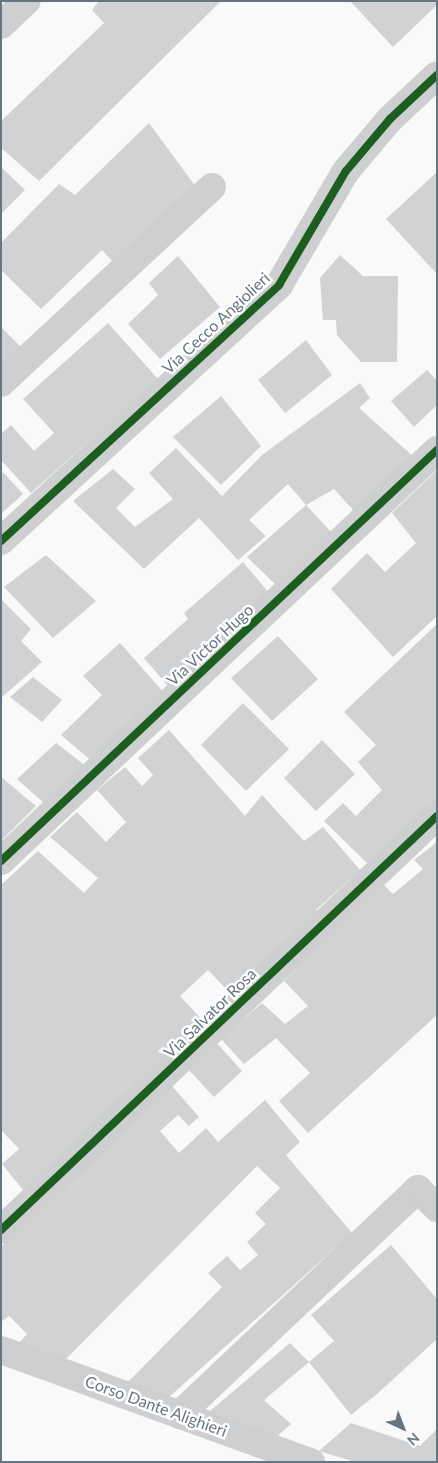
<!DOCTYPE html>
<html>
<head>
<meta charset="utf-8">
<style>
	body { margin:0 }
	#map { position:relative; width:438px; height:1463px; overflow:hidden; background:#f9f9f9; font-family:Lato,sans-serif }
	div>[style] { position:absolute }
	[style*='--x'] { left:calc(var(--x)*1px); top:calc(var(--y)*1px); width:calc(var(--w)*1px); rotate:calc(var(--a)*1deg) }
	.building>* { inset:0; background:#d0d2d3 }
	.street>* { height:28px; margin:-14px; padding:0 14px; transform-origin:14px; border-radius:14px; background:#cecfd0 }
	.cycleway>* { height:8px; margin:-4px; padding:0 4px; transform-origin:4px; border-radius:4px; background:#1b5e20 }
	span { translate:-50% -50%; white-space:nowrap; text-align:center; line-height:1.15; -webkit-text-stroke:5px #fff; paint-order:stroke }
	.street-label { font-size:16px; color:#657683 }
	.frame { position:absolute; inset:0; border:2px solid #657683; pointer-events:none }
	.north { position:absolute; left:378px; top:1403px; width:50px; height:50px; -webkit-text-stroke:4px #fff; paint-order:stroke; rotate:137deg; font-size:14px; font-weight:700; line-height:20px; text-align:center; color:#657683 }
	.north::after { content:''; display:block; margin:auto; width:18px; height:22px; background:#657683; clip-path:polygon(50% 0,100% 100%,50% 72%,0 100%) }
</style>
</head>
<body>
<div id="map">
	<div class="building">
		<i style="clip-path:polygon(99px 1px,221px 1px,39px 181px,1px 148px,1px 121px,104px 23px,92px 10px)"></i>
		<i style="clip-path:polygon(350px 1px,437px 1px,437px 5px,393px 47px)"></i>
		<i style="clip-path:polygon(149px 123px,196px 187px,114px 263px,102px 250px,41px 309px,1px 270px,1px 243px,59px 184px,75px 195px)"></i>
		<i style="clip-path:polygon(1px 167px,25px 190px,1px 214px)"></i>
		<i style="clip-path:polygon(437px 172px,437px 274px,386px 219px)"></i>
		<i style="clip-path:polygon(340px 255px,363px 276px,398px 276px,397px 362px,361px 362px,337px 335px,336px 320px,323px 320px,320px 278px)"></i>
		<i style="clip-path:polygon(178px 256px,220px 307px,160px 359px,128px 324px,158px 295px,149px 283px)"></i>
		<i style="clip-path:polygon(108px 323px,158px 379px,31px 493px,1px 460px,1px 434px,11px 425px,34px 451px,54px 433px,23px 399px)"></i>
		<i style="clip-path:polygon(1px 327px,21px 347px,1px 365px)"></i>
		<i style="clip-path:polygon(306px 340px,332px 375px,285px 413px,258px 380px)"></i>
		<i style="clip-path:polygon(427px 370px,437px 381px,437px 405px,414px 427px,391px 401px)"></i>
		<i style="clip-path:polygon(360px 383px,370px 398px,359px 408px,415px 458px,356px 513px,334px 489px,306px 505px,288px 484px,249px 520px,266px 536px,238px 560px,199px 518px,144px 569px,73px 501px,113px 469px,135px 489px,116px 508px,135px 527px,173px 499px,149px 473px,176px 448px,222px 496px,262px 455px)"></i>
		<i style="clip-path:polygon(221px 396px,261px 446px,221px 485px,173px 437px)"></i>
		<i style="clip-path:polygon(437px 470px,437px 616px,393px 657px,331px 589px,367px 553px,385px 572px,416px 543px,392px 513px)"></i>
		<i style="clip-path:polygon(3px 472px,23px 494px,1px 514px,1px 475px)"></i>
		<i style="clip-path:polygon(306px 505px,333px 534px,276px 585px,247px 557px)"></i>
		<i style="clip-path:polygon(46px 555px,96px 601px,53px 638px,4px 587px)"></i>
		<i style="clip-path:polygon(243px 562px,269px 593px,168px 686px,144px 658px,188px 619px,184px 613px)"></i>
		<i style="clip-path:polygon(1px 599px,31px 629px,21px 641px,42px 662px,1px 698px)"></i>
		<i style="clip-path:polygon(437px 624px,437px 804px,371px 867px,324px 821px,343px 803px,356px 816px,382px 790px,358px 762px,376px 745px,344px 712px)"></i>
		<i style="clip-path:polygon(278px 636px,318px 679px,272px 721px,231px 678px)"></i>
		<i style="clip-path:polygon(120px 643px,166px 695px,93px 762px,61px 735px,102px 695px,83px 676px)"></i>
		<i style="clip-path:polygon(33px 677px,62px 700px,42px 722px,10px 697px)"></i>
		<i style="clip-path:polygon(243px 703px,289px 749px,246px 791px,201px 745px)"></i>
		<i style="clip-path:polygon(169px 730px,245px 816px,262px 795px,304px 841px,323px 827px,360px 870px,316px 910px,321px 916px,232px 995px,208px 970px,180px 996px,208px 1026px,23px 1190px,2px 1164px,19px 1149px,1px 1130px,1px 885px,38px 851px,84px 893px,98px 878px,50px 837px,77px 812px,106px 842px,126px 822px,97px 790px,125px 767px,142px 786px,153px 775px,138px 758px)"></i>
		<i style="clip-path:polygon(322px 740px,355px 774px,316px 811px,284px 778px)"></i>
		<i style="clip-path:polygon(56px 743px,87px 767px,45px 804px,17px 779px)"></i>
		<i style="clip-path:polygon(1px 777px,36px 806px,1px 841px)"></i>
		<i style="clip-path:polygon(437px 842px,437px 1015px,308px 1133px,279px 1101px,310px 1073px,276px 1038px,244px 1064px,221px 1039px,262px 1003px,285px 1024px,308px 1006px,284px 981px,383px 884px,393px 894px,423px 869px,414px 860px)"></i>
		<i style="clip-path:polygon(216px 1042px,242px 1071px,214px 1097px,187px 1068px)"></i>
		<i style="clip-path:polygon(171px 1085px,199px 1117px,189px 1126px,178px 1115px,160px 1131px,179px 1153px,206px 1128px,218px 1142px,265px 1100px,300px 1142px,286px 1155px,352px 1233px,168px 1398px,126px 1384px,222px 1287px,208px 1273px,227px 1256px,240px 1270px,258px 1255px,247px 1242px,266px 1224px,255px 1213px,280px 1188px,257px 1166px,62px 1363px,18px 1344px,27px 1334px,9px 1316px,1px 1322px,1px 1247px)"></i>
		<i style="clip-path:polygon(391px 1245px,437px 1299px,437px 1339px,377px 1394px,351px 1415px,309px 1362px,264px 1400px,291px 1424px,275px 1438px,210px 1411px,290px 1343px,309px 1362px,334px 1341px,311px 1315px)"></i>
		<i style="clip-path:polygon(351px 1423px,420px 1446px,437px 1429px,437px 1462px,355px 1462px,319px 1451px)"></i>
	</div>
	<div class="street">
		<i style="--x:1;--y:25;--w:35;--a:-43"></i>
		<i style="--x:1;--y:383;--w:288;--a:-42.9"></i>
		<i style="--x:1;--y:541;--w:378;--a:-42.6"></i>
		<i style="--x:279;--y:285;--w:132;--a:-59.6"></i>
		<i style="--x:346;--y:171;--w:68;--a:-49.8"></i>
		<i style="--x:390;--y:119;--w:64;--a:-43.1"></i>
		<i style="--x:1;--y:861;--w:599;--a:-43.31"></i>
		<i style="--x:1;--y:1230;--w:601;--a:-43.52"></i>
		<i style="--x:1;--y:1350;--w:330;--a:19.9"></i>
		<i style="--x:179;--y:1415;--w:329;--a:-43.4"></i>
		<i style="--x:418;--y:1189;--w:27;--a:45"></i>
	</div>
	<div class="cycleway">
		<i style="--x:1;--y:541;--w:378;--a:-42.6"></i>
		<i style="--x:279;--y:285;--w:132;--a:-59.6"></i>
		<i style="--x:346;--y:171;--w:68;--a:-49.8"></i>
		<i style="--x:390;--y:119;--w:64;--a:-43.1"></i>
		<i style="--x:1;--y:861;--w:599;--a:-43.31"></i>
		<i style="--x:1;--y:1230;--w:601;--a:-43.52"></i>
	</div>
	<div class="street-label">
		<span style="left:216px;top:323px;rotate:-43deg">Via Cecco Angiolieri</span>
		<span style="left:210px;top:645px;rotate:-43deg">Via Victor Hugo</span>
		<span style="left:210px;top:1013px;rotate:-44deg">Via Salvator Rosa</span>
		<span style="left:156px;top:1406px;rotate:20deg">Corso Dante Alighieri</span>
	</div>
	<div class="frame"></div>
	<div class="north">N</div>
</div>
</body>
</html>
